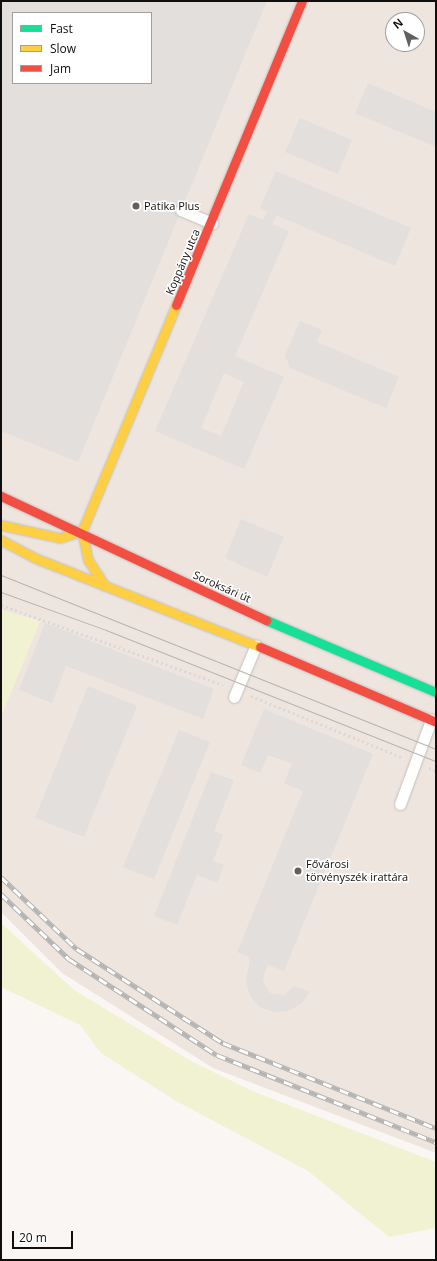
<!DOCTYPE html>
<html>
<head>
<meta charset="utf-8">
<style>
	body { margin:0 }
	#map { position:relative; width:437px; height:1261px; overflow:hidden; background:#f9f6f4; font-family:"Open Sans",sans-serif }
	div>[style] { position:absolute }
	[style*='--x'] { left:calc(var(--x)*1px); top:calc(var(--y)*1px); width:calc(var(--w)*1px); rotate:calc(var(--a)*1deg) }
	.built>* { inset:0; background:#eee5df }
	.green>* { inset:0; background:#f1f2d1 }
	.building>* { inset:0; background:#e2dfdd }
	.path>* { height:2.5px; margin-top:-1.25px; transform-origin:0; background:repeating-linear-gradient(90deg,#dad8d8 0 2px,transparent 0 5px) }
	.roads { filter:drop-shadow(0 0 1px #c3c0be) drop-shadow(0 0 1px #c3c0be) }
	.lane>* { height:11px; margin:-5.5px; padding:0 5.5px; transform-origin:5.5px; border-radius:5.5px; background:#fefefd }
	.fast>* { height:9px; margin:-4.5px; padding:0 4.5px; transform-origin:4.5px; border-radius:4.5px; background:#16e098 }
	.slow>* { height:9px; margin:-4.5px; padding:0 4.5px; transform-origin:4.5px; border-radius:4.5px; background:#ffcf43 }
	.jam>* { height:9px; margin:-4.5px; padding:0 4.5px; transform-origin:4.5px; border-radius:4.5px; background:#f24e42 }
	.tram>* { height:1px; margin:-0.5px; padding:0 0.5px; transform-origin:0.5px; border-radius:0.5px; background:#b5b4b3 }
	.rail>* { height:4.5px; margin-top:-2.25px; transform-origin:0; background:repeating-linear-gradient(90deg,#fff 0 9px,#b5b4b3 0 18px); box-sizing:border-box; border-block:1px solid #b5b4b3 }
	.dots>* { width:11px; height:11px; translate:-50% -50%; box-sizing:border-box; border:2px solid #fff; border-radius:50% }
	span { translate:-50% -50%; white-space:nowrap; text-align:center; line-height:1.15; -webkit-text-stroke:3px #fff; paint-order:stroke }
	.poi-label { font-size:11px; color:#110f0e }
	.left { translate:0 -50%; text-align:left }
	.street-label { font-size:11px; color:#110f0e }
	.frame { position:absolute; inset:0; border:2px solid #110f0e; pointer-events:none }
	.legend { position:absolute; left:12px; top:12px; width:140px; height:72px; box-sizing:border-box; background:#fff; border:1px solid #a09f9f; margin:0; padding:5px 7px; list-style:none; font-size:12px; color:#110f0e }
	.legend li { display:flex; align-items:center; gap:8px; height:20px }
	.legend b { width:20px; border:1px solid #a09f9f }
	.north { position:absolute; left:385px; top:12px; width:40px; height:40px; box-sizing:border-box; background:#fff; border:1px solid #a09f9f; border-radius:50%; rotate:321deg; font-size:11px; font-weight:700; line-height:16px; text-align:center; color:#110f0e }
	.north::after { content:''; display:block; margin:auto; width:14px; height:18px; background:#62605e; clip-path:polygon(50% 0,100% 100%,50% 72%,0 100%) }
	.scale { position:absolute; left:12px; top:1231px; width:61px; height:18px; box-sizing:border-box; border:2px solid #110f0e; border-top:0; padding-left:5px; font-size:12px; line-height:14px; white-space:nowrap; color:#110f0e; -webkit-text-stroke:3px #fff; paint-order:stroke }
</style>
</head>
<body>
<div id="map">
	<div class="built">
		<i style="clip-path:polygon(evenodd,1px 1px,436px 1px,436px 1153px,213px 1068px,62px 973px,1px 912px,1px 716px,40px 621px,1px 610px,1px 1px,13px 13px,151px 13px,151px 83px,13px 83px,13px 13px,1px 1px,393px 20px,417px 20px,417px 44px,393px 44px,393px 20px)"></i>
	</div>
	<div class="green">
		<i style="clip-path:polygon(1px 610px,40px 621px,1px 716px)"></i>
		<i style="clip-path:polygon(1px 923px,74px 990px,191px 1061px,252px 1091px,436px 1162px,436px 1228px,389px 1237px,308px 1171px,176px 1101px,101px 1053px,80px 1025px,1px 987px)"></i>
	</div>
	<div class="building">
		<i style="clip-path:polygon(evenodd,1px 1px,267px 1px,78px 462px,1px 431px,1px 1px,13px 13px,151px 13px,151px 83px,13px 83px,13px 13px)"></i>
		<i style="clip-path:polygon(368px 83px,436px 112px,436px 147px,355px 113px)"></i>
		<i style="clip-path:polygon(300px 118px,352px 140px,338px 174px,285px 152px)"></i>
		<i style="clip-path:polygon(evenodd,276px 171px,411px 228px,395px 266px,276px 215px,272px 224px,289px 231px,235px 356px,284px 377px,244px 469px,155px 431px,249px 214px,263px 220px,267px 212px,260px 208px,276px 171px,224px 373px,244px 382px,221px 436px,201px 428px,224px 373px)"></i>
		<i style="clip-path:polygon(300px 321px,322px 330px,317px 342px,399px 377px,386px 408px,290px 368px,285px 355px)"></i>
		<i style="clip-path:polygon(241px 519px,284px 537px,267px 577px,225px 558px)"></i>
		<i style="clip-path:polygon(45px 623px,214px 689px,203px 719px,66px 666px,52px 703px,19px 690px)"></i>
		<i style="clip-path:polygon(88px 686px,137px 706px,84px 837px,35px 818px)"></i>
		<i style="clip-path:polygon(264px 709px,373px 754px,284px 971px,268px 965px,264px 974px,263px 981px,270px 993px,284px 995px,294px 986px,310px 992px,301px 1004px,288px 1011px,274px 1012px,260px 1007px,250px 996px,246px 982px,250px 957px,237px 952px,303px 791px,284px 783px,292px 764px,268px 755px,260px 773px,241px 765px)"></i>
		<i style="clip-path:polygon(179px 730px,210px 742px,154px 879px,123px 867px)"></i>
		<i style="clip-path:polygon(211px 772px,234px 780px,214px 831px,223px 835px,213px 861px,224px 865px,217px 883px,197px 875px,177px 925px,154px 916px)"></i>
	</div>
	<div class="path">
		<i style="--x:1;--y:605;--w:236;--a:19.8"></i>
		<i style="--x:251;--y:696;--w:162;--a:22.1"></i>
		<i style="--x:429;--y:768;--w:8;--a:23"></i>
	</div>
	<div class="roads">
		<div class="lane">
			<i style="--x:181;--y:210;--w:34;--a:23"></i>
			<i style="--x:234;--y:697;--w:56;--a:-67.1"></i>
			<i style="--x:400;--y:804;--w:90;--a:-69.7"></i>
		</div>
		<div class="fast">
			<i style="--x:266;--y:620;--w:185;--a:23"></i>
		</div>
		<div class="slow">
			<i style="--x:1;--y:525;--w:60;--a:12.4"></i>
			<i style="--x:60;--y:538;--w:23;--a:-18"></i>
			<i style="--x:1;--y:540;--w:38;--a:28"></i>
			<i style="--x:35;--y:558;--w:242;--a:21.6"></i>
			<i style="--x:105;--y:586;--w:31;--a:-123"></i>
			<i style="--x:88;--y:560;--w:30;--a:-102"></i>
			<i style="--x:82;--y:531;--w:245;--a:-67.4"></i>
		</div>
		<div class="jam">
			<i style="--x:176;--y:305;--w:329;--a:-67.5"></i>
			<i style="--x:1;--y:496;--w:293;--a:25.1"></i>
			<i style="--x:260;--y:647;--w:191;--a:23.1"></i>
		</div>
	</div>
	<div class="tram">
		<i style="--x:1;--y:575;--w:469;--a:21.8"></i>
		<i style="--x:1;--y:592;--w:112;--a:19.9"></i>
		<i style="--x:106;--y:630;--w:355;--a:21.7"></i>
	</div>
	<div class="rail">
		<i style="--x:1;--y:877;--w:105;--a:43.5"></i>
		<i style="--x:77;--y:949;--w:174;--a:32.8"></i>
		<i style="--x:223;--y:1043;--w:229;--a:21.8"></i>
		<i style="--x:1;--y:894;--w:94;--a:43.7"></i>
		<i style="--x:69;--y:959;--w:176;--a:33"></i>
		<i style="--x:217;--y:1055;--w:236;--a:21.7"></i>
	</div>
	<div class="dots">
		<i style="left:136px;top:206px;background:#62605e"></i>
		<i style="left:298px;top:871px;background:#62605e"></i>
	</div>
	<div class="poi-label">
		<span class="left" style="left:144px;top:206px">Patika Plus</span>
		<span class="left" style="left:306px;top:871px">Fővárosi<br>törvényszék irattára</span>
	</div>
	<div class="street-label">
		<span style="left:183px;top:262px;rotate:-67deg">Koppány utca</span>
		<span style="left:222px;top:587px;rotate:24deg">Soroksári út</span>
	</div>
	<div class="frame"></div>
	<ul class="legend">
	<li><b style="height:5px;background:#16e098"></b>Fast</li>
	<li><b style="height:5px;background:#ffcf43"></b>Slow</li>
	<li><b style="height:5px;background:#f24e42"></b>Jam</li>
	</ul>
	<div class="north">N</div>
	<div class="scale">20 m</div>
</div>
</body>
</html>
